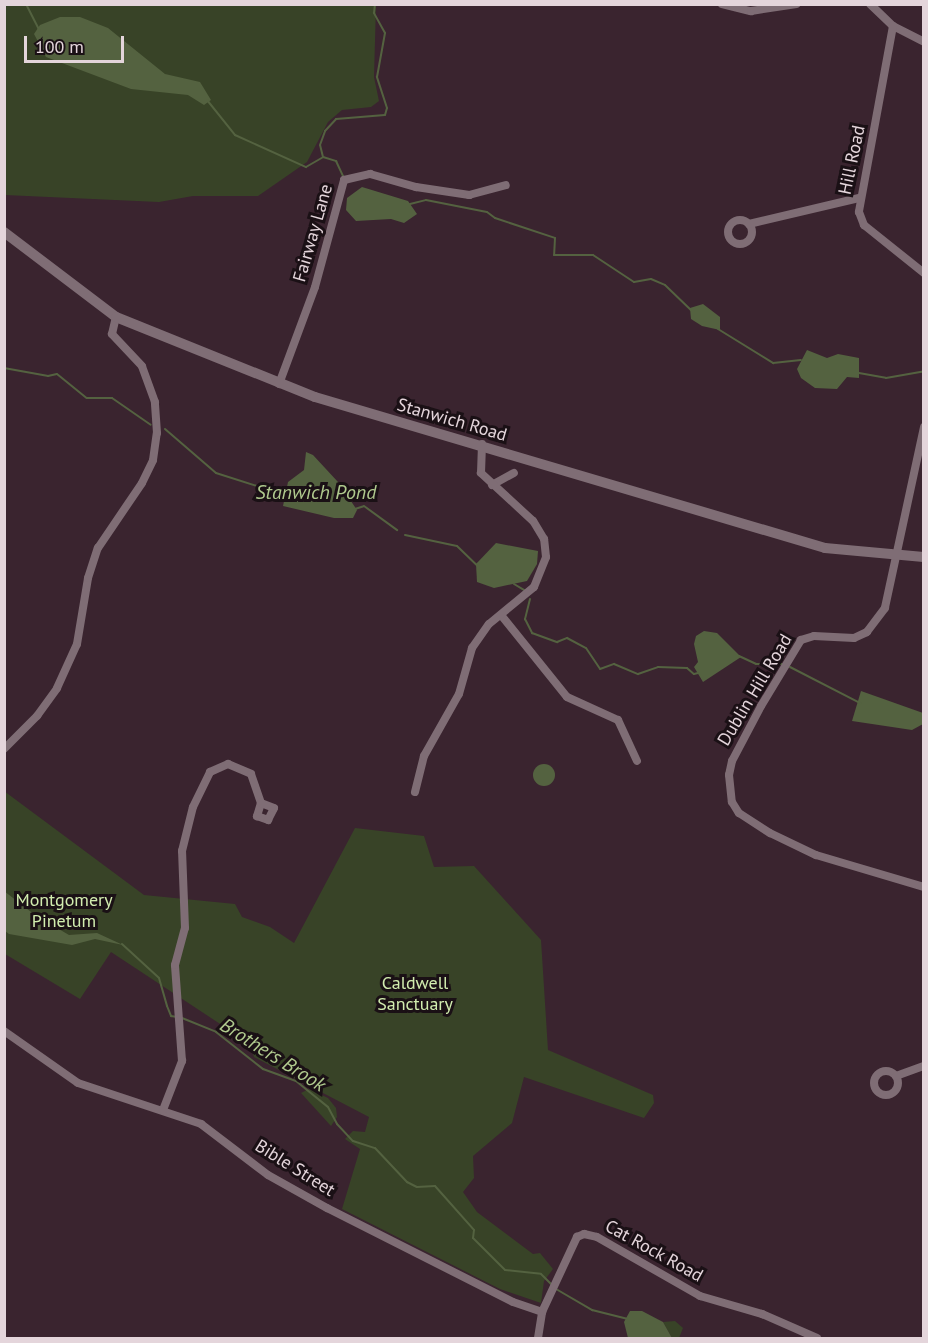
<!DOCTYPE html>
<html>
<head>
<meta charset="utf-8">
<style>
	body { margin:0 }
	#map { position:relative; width:928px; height:1343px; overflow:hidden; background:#3a242f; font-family:"PT Sans",sans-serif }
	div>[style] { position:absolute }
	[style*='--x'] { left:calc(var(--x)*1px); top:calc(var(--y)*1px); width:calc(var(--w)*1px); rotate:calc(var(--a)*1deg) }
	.green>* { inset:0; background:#384327 }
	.water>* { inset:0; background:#546240 }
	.round { border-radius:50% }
	.stream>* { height:2px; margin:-1px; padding:0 1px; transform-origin:1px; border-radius:1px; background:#546240 }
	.minor>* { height:8px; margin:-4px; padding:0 4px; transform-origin:4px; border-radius:4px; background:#7f6d75 }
	.minor>.ring { margin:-4px; padding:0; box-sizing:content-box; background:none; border:8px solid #7f6d75; border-radius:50% }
	.tertiary>* { height:10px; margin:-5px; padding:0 5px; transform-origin:5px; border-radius:5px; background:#7f6d75 }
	span { translate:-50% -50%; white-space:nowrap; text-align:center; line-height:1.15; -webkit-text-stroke:6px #1a1015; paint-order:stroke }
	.street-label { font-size:18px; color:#e4d5db }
	.park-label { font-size:18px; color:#d2edaf }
	.water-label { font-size:20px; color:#b0ca8e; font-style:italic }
	.frame { position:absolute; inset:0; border:6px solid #e4d5db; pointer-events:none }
	.scale { position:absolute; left:24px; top:36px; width:100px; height:27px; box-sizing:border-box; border:3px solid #e4d5db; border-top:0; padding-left:8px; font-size:18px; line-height:21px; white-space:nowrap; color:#e4d5db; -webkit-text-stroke:4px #1a1015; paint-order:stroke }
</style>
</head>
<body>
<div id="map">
	<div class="green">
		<i style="clip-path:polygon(4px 5px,376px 5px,374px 77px,379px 101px,371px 107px,342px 110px,328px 122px,307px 162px,258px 196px,193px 196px,159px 202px,5px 195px)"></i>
		<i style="clip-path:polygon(4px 791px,144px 895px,235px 904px,242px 917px,270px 927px,294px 943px,355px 828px,424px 836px,434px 867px,474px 866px,541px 940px,548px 1050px,653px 1095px,654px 1103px,644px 1118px,524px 1077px,512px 1123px,473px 1156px,474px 1178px,463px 1192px,477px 1212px,533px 1254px,540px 1253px,553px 1269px,544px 1281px,541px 1303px,500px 1289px,342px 1209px,360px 1149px,345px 1139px,353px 1131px,365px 1132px,369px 1117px,254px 1057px,249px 1043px,111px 952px,80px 999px,5px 954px)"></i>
		<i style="clip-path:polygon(309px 1089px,328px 1098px,336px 1108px,337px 1117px,331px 1126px,301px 1093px)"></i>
		<i style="clip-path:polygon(675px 1321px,683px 1328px,679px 1338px,672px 1338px,663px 1322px)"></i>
	</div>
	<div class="water">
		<i style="clip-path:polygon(60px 17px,80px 17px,108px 28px,165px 74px,200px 82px,211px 100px,204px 105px,188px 95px,131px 89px,46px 57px,34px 34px,40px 25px)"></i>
		<i style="clip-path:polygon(362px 187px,408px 201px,417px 214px,404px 223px,391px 219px,356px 221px,346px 210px,347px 198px)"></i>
		<i style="clip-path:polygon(703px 304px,720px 317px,720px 330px,702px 326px,691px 319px,690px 308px)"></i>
		<i style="clip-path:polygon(807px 350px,827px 358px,838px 354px,859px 358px,859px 378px,847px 377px,837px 389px,815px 388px,801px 378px,797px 369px)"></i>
		<i style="clip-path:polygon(306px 452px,313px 455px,338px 482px,357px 510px,353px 518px,334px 518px,283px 506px,288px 482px,304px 470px)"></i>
		<i style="clip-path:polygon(496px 543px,538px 551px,537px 564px,527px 581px,494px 588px,477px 582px,476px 564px)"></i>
		<i style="clip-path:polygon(704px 631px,717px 633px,741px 657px,703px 682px,694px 667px,698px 662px,694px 644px,696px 636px)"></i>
		<i style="clip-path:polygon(861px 691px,923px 713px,923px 724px,912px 730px,852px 721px)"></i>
		<i class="round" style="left:533px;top:764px;width:22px;height:22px"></i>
		<i style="clip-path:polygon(4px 891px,35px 915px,69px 935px,97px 933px,123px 945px,95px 939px,72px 945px,9px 934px,5px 931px)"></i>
		<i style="clip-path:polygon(630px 1311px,642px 1311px,663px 1322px,672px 1338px,628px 1338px,624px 1322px)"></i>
	</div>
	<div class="stream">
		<i style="--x:26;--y:4;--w:30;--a:63"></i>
		<i style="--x:207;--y:100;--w:45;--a:51.3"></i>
		<i style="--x:235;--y:135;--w:78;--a:24.3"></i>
		<i style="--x:306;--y:167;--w:20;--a:-30"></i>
		<i style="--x:323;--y:157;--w:12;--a:-104"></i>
		<i style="--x:320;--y:145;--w:15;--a:-70"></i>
		<i style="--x:325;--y:131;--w:16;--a:-47"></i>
		<i style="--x:336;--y:119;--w:49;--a:-4.7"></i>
		<i style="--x:385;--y:115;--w:7;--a:-74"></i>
		<i style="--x:387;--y:108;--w:33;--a:-108"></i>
		<i style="--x:377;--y:77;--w:45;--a:-79.7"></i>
		<i style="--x:385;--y:33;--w:23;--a:-119"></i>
		<i style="--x:374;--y:13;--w:9;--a:-84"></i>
		<i style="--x:323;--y:157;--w:14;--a:17"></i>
		<i style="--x:336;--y:161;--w:17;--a:65"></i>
		<i style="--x:410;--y:204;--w:16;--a:-14"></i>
		<i style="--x:426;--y:200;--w:62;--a:11.1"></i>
		<i style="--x:487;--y:212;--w:10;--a:37"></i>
		<i style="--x:495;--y:218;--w:63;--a:18.4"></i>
		<i style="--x:555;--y:238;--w:17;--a:93"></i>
		<i style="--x:554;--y:255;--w:39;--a:0"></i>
		<i style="--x:593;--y:255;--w:49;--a:33.4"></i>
		<i style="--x:634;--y:282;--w:17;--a:-10"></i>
		<i style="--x:651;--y:279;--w:15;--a:23"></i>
		<i style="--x:665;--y:285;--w:36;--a:44"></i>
		<i style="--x:718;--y:329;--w:65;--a:31.7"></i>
		<i style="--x:773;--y:363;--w:28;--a:-6"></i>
		<i style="--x:4;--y:368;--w:45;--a:10.3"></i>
		<i style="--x:48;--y:376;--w:9;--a:-13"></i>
		<i style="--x:57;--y:374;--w:38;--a:39"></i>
		<i style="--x:87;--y:398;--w:25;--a:0"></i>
		<i style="--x:112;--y:398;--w:47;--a:34.7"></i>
		<i style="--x:859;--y:373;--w:27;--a:10"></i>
		<i style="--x:886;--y:378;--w:39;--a:-10"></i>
		<i style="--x:165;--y:429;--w:67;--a:40.8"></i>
		<i style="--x:216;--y:473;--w:63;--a:17.6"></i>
		<i style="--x:276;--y:492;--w:13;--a:4"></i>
		<i style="--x:355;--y:509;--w:9;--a:-18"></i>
		<i style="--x:364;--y:506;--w:41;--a:36"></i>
		<i style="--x:405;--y:535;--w:53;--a:11.9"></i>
		<i style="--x:457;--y:546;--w:28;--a:44"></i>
		<i style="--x:514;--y:584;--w:12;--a:31"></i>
		<i style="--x:530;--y:599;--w:21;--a:104"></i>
		<i style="--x:525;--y:619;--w:16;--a:63"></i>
		<i style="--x:532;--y:633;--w:27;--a:20"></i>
		<i style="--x:557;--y:642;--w:11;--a:-22"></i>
		<i style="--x:567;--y:638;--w:21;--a:28"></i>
		<i style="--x:586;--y:648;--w:25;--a:56"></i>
		<i style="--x:600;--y:669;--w:15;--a:-20"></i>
		<i style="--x:614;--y:664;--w:26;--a:23"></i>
		<i style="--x:638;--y:674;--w:21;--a:-19"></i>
		<i style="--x:658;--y:667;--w:29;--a:2"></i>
		<i style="--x:687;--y:668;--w:9;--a:41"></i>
		<i style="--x:694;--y:674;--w:4;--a:-14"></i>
		<i style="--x:739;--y:656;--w:19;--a:25"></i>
		<i style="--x:756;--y:664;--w:26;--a:0"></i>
		<i style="--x:790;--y:667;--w:79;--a:27.2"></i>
		<i style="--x:122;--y:944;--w:50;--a:42.6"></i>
		<i style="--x:159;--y:978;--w:29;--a:74"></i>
		<i style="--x:167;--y:1006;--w:11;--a:68"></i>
		<i style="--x:171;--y:1016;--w:6;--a:9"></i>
		<i style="--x:182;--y:1018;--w:37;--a:22"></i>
		<i style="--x:216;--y:1032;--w:60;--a:38.2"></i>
		<i style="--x:263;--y:1069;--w:35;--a:20"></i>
		<i style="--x:296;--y:1081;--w:41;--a:39.1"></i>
		<i style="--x:328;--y:1107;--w:19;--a:62"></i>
		<i style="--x:337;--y:1124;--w:23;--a:47"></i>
		<i style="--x:353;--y:1141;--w:23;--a:18"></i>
		<i style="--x:375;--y:1148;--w:47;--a:46.7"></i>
		<i style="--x:407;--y:1182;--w:11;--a:27"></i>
		<i style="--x:417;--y:1187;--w:18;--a:-3"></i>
		<i style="--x:435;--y:1186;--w:59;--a:48.4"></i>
		<i style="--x:474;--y:1230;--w:8;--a:97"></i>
		<i style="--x:473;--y:1238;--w:45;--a:45"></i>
		<i style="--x:505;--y:1270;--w:36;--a:6"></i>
		<i style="--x:541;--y:1274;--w:16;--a:45"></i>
		<i style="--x:556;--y:1289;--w:42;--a:30.3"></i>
		<i style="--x:592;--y:1310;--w:36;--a:14"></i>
	</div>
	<div class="minor">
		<i style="--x:722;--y:4;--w:30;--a:14"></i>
		<i style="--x:751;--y:11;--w:46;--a:-8.8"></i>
		<i style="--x:870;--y:4;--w:32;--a:44"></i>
		<i style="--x:893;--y:26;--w:35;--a:27"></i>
		<i style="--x:893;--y:26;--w:189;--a:100.4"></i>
		<i style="--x:859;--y:212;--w:14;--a:69"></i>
		<i style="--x:864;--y:225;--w:77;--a:38.7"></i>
		<i class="ring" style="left:728px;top:220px;width:16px;height:16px"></i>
		<i style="--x:749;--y:224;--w:113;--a:-13.3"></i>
		<i style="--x:279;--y:384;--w:103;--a:-69.6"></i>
		<i style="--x:315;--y:287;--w:111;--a:-74.8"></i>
		<i style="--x:344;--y:180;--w:27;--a:-13"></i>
		<i style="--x:370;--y:174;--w:48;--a:15.8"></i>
		<i style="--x:416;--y:187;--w:54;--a:8.6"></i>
		<i style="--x:469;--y:195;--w:38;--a:-15"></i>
		<i style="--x:924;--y:427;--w:185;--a:102.2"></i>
		<i style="--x:885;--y:608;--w:30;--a:127"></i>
		<i style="--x:867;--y:632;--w:14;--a:155"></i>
		<i style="--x:854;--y:638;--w:40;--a:-177.1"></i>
		<i style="--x:814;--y:636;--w:14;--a:163"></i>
		<i style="--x:801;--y:640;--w:77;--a:121.2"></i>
		<i style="--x:761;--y:706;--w:62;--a:117.8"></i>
		<i style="--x:732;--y:761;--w:14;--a:102"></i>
		<i style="--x:729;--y:775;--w:27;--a:84"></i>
		<i style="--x:732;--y:802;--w:13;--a:58"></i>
		<i style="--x:739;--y:813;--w:37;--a:33"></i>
		<i style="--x:770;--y:833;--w:51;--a:25.6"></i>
		<i style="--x:816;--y:855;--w:113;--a:16.5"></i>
		<i style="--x:492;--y:485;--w:25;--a:-29"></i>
		<i style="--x:501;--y:615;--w:105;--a:51.2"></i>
		<i style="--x:567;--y:697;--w:56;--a:24.3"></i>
		<i style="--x:618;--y:720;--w:45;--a:65.1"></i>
		<i style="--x:4;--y:749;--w:47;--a:-45"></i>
		<i style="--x:37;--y:716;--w:34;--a:-54"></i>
		<i style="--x:57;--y:688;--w:48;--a:-65.6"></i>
		<i style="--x:77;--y:644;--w:67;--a:-80.5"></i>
		<i style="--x:88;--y:578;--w:32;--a:-72"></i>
		<i style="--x:98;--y:548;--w:78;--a:-55.9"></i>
		<i style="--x:142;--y:483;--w:25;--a:-64"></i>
		<i style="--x:153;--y:460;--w:27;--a:-82"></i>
		<i style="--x:157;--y:433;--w:31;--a:-94"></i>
		<i style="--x:155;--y:402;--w:38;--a:-110"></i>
		<i style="--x:142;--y:366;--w:44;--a:-133.2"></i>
		<i style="--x:112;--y:334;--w:17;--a:-77"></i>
		<i style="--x:415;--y:792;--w:37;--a:-76"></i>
		<i style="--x:424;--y:756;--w:71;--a:-60.6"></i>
		<i style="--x:459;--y:694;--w:48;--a:-74.2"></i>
		<i style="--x:472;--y:648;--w:29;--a:-55"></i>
		<i style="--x:489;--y:624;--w:58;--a:-39.4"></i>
		<i style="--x:534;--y:587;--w:32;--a:-68"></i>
		<i style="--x:546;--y:557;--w:18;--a:-96"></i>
		<i style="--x:544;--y:539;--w:21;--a:-121"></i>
		<i style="--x:533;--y:521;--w:71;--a:-137.3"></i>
		<i style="--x:481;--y:473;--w:29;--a:-88"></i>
		<i style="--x:4;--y:1031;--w:90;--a:35.1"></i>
		<i style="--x:78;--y:1083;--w:130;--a:18.4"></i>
		<i style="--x:201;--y:1124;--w:84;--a:37.3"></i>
		<i style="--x:268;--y:1175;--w:68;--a:29.2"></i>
		<i style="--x:327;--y:1208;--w:208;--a:26.8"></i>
		<i style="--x:513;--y:1302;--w:31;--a:19"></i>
		<i class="ring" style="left:874px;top:1071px;width:16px;height:16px"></i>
		<i style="--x:896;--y:1076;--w:30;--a:-20"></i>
		<i style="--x:163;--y:1110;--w:53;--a:-68.8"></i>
		<i style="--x:182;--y:1061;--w:96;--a:-94.2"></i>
		<i style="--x:175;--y:965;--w:38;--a:-75"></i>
		<i style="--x:185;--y:928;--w:77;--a:-92.2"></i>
		<i style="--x:182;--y:851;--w:45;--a:-76"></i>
		<i style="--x:193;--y:807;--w:39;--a:-64"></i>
		<i style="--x:210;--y:772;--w:20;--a:-24"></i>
		<i style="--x:228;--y:764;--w:25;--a:23"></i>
		<i style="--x:251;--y:774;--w:31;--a:71"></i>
		<i style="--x:261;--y:803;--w:14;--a:107"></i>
		<i style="--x:257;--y:816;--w:12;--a:20"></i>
		<i style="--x:268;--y:820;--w:13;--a:-63"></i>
		<i style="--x:274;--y:808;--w:14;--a:-159"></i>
		<i style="--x:538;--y:1338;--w:26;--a:-81"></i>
		<i style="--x:542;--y:1312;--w:83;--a:-65"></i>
		<i style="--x:577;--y:1237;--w:8;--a:-23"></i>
		<i style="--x:584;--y:1234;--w:13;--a:13"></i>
		<i style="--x:597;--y:1237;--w:119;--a:29.8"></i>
		<i style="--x:700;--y:1296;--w:65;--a:16.2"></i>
		<i style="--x:762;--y:1314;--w:60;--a:23.6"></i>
	</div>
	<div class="tertiary">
		<i style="--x:4;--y:232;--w:141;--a:37.2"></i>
		<i style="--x:116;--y:317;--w:214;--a:21.9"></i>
		<i style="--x:315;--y:397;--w:532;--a:16.49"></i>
		<i style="--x:825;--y:548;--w:99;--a:5.2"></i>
	</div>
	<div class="street-label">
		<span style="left:852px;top:160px;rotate:-78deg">Hill Road</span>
		<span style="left:313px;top:233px;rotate:-74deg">Fairway Lane</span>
		<span style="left:452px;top:420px;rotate:16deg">Stanwich Road</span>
		<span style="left:755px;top:690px;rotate:-59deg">Dublin Hill Road</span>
		<span style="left:295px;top:1168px;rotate:32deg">Bible Street</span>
		<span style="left:654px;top:1251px;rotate:29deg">Cat Rock Road</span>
	</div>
	<div class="park-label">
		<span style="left:64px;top:911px">Montgomery<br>Pinetum</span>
		<span style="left:415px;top:994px">Caldwell<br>Sanctuary</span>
	</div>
	<div class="water-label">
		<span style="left:316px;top:492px">Stanwich Pond</span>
		<span style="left:273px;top:1055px;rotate:32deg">Brothers Brook</span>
	</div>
	<div class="frame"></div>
	<div class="scale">100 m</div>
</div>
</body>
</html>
